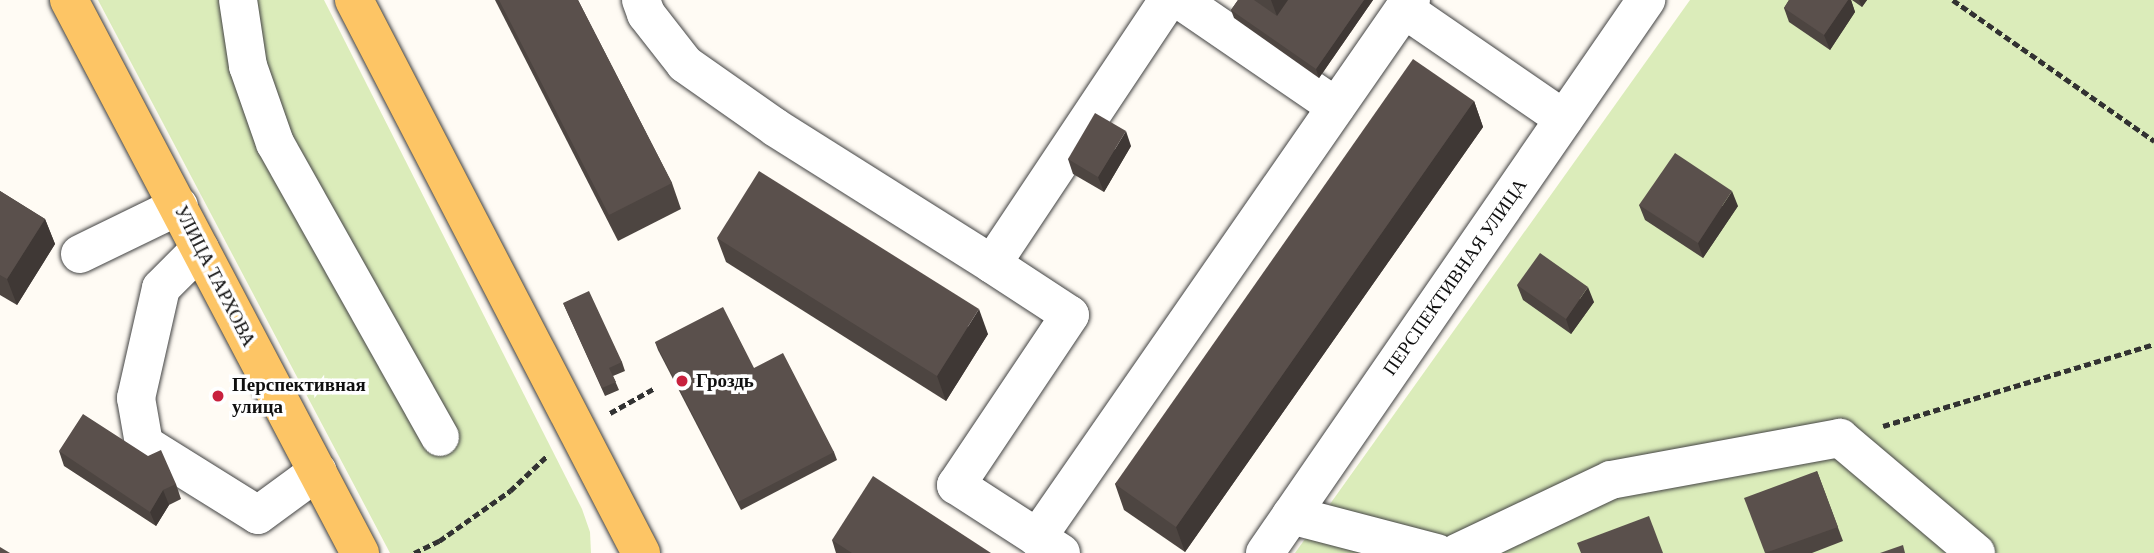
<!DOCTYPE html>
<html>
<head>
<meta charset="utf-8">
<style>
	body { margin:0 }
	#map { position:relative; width:2154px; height:553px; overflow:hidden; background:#fffbf4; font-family:"Times New Roman",serif }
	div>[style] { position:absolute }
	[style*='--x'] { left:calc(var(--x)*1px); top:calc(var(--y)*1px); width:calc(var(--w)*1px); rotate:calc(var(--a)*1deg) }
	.green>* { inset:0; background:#dbecba }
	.path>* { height:4.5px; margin-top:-2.25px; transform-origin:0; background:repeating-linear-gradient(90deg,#323232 0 7px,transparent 0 10.5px) }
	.roads { filter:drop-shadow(0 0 2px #434343) drop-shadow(0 0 2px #434343) }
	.minor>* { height:38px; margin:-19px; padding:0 19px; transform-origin:19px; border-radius:19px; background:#fff }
	.major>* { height:38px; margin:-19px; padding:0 19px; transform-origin:19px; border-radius:19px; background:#fdc565 }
	.wall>* { inset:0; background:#4d4541 }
	.shaded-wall>* { inset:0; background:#3f3835 }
	.building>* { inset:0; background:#5a504c }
	.dots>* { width:19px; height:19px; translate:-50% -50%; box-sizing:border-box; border:4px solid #fff; border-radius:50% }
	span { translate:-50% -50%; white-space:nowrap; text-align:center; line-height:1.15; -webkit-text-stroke:7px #fff; paint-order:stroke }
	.street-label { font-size:19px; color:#101010 }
	.poi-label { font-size:19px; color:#101010; font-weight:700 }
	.left { translate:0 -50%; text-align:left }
</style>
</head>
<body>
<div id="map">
	<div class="green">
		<i style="clip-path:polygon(98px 0,324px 0,582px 509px,590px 532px,591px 553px,390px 553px)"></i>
		<i style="clip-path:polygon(1690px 0,2154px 0,2154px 553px,1295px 553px)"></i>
	</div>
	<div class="path">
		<i style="--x:1953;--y:0;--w:246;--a:35"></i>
		<i style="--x:610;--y:413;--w:51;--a:-29.1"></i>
		<i style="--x:1883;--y:426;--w:283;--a:-16.8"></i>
		<i style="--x:414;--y:553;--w:28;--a:-26"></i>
		<i style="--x:439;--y:541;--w:87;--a:-35.2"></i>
		<i style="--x:510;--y:491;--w:52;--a:-43.5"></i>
	</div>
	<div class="roads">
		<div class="minor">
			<i style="--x:238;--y:0;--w:67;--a:81.4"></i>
			<i style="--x:248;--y:66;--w:82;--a:70.7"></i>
			<i style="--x:275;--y:143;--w:337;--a:60.7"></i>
			<i style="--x:641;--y:0;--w:15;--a:70"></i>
			<i style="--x:646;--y:14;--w:63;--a:52"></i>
			<i style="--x:685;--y:64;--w:111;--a:35.1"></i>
			<i style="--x:776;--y:128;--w:255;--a:32.2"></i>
			<i style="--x:992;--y:264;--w:317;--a:-56.3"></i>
			<i style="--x:1180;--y:0;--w:189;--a:34.4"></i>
			<i style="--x:1411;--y:0;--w:11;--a:128"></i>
			<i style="--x:1404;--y:9;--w:194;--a:34.5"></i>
			<i style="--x:200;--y:249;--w:55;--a:135"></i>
			<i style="--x:161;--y:288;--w:113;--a:102.8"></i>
			<i style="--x:136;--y:398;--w:47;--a:80.1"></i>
			<i style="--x:144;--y:444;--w:134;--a:31.9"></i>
			<i style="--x:258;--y:515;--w:74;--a:-36.3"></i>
			<i style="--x:80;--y:254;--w:110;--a:-25.9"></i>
			<i style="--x:992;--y:264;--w:93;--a:33.2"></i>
			<i style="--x:1070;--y:315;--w:205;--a:123.8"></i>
			<i style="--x:956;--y:485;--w:125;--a:32.9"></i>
			<i style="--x:1291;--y:515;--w:151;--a:14.6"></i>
			<i style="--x:1037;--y:538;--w:644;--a:-55.25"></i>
			<i style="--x:1265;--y:553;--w:672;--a:-55.43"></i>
			<i style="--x:1457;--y:553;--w:170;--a:-25.4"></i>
			<i style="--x:1611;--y:480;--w:233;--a:-10.4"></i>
			<i style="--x:1840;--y:438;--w:178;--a:40.2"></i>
		</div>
		<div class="major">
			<i style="--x:69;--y:0;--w:625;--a:62.25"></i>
			<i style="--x:354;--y:0;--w:623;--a:62.57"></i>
		</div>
	</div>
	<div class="wall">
		<i style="clip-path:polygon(495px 0,578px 0,672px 183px,681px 209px,618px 241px)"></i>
		<i style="clip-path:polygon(1238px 0,1373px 0,1319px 78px,1234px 18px,1231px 10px)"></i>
		<i style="clip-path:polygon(1789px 0,1851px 0,1855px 12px,1830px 50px,1789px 22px,1784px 8px)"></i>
		<i style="clip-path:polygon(1852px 0,1867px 0,1862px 7px)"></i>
		<i style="clip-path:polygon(1474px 101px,1483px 127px,1185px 552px,1124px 510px,1115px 484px)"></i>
		<i style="clip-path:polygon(1131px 146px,1104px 192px,1073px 174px,1068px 159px)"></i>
		<i style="clip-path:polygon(0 191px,45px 219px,55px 244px,17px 305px,0 295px)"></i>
		<i style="clip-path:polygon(1639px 205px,1738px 206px,1703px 258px,1645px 220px)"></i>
		<i style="clip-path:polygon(717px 238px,988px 334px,946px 401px,726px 262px)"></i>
		<i style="clip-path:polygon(1517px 285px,1594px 302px,1571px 334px,1523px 300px)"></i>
		<i style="clip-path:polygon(563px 303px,622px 362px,625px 371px,613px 376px,619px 390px,605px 396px)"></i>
		<i style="clip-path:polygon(655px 342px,754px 368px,834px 452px,837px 460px,741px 510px,658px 350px)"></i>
		<i style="clip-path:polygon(59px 451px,176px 484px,181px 499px,169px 505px,156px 526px,64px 466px)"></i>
		<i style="clip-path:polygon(1817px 471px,1843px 541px,1812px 553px,1765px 553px)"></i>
		<i style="clip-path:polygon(832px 540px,991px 553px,836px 553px)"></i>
	</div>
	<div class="shaded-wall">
		<i style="clip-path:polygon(1271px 0,1297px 0,1280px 24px)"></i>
		<i style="clip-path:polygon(1364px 0,1373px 0,1319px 78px,1316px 69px)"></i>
		<i style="clip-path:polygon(1848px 0,1851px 0,1855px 12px,1830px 50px,1824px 35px)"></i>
		<i style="clip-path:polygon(1859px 0,1867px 0,1862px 7px)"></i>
		<i style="clip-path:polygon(1474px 101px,1483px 127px,1185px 552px,1176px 527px)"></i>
		<i style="clip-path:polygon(1126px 131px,1131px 146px,1104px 192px,1098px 177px)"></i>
		<i style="clip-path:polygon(1732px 191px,1738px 206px,1703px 258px,1698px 243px)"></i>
		<i style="clip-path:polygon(45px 219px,55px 244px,17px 305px,7px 279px)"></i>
		<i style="clip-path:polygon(1588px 287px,1594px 302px,1571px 334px,1566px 319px)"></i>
		<i style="clip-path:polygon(979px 309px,988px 334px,946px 401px,937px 376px)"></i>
		<i style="clip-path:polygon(163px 490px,169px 505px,156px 526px,150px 512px)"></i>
	</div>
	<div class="building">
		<i style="clip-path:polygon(499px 0,578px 0,672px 183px,609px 215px)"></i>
		<i style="clip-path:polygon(1238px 0,1254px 0,1277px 16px,1288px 0,1364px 0,1316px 69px,1231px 10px)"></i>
		<i style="clip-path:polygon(1789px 0,1848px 0,1824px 35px,1784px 8px)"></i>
		<i style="clip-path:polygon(1413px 59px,1474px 101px,1176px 527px,1115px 484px)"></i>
		<i style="clip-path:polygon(1095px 113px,1126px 131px,1098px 177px,1068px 159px)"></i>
		<i style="clip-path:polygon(1675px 153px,1732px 191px,1698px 243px,1639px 205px)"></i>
		<i style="clip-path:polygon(759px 171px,979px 309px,937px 376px,717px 238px)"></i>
		<i style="clip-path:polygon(0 191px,45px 219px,7px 279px,0 275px)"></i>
		<i style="clip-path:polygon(1540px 253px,1588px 287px,1566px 319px,1517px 285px)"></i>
		<i style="clip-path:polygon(589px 291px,622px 362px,609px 368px,616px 382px,602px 388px,563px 303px)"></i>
		<i style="clip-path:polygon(723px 307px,754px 368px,783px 353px,834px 452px,738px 502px,655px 342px)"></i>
		<i style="clip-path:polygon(83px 414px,148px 456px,161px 450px,176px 484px,163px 490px,150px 512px,59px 451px)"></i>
		<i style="clip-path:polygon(1817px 471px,1838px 527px,1765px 553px,1744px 498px)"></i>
		<i style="clip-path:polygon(873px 476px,991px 553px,852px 553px,832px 540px)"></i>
		<i style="clip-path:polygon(1649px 516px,1663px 553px,1581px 553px,1577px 543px)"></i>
		<i style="clip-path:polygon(1903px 545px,1905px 553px,1880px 553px)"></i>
		<i style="clip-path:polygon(0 547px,10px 553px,0 553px)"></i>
	</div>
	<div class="dots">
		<i style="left:682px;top:381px;background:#c8213e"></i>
		<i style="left:218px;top:396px;background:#c8213e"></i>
	</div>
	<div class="street-label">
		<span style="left:215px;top:276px;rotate:63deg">УЛИЦА ТАРХОВА</span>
		<span style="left:1455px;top:277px;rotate:-55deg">ПЕРСПЕКТИВНАЯ УЛИЦА</span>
	</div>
	<div class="poi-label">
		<span class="left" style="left:696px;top:381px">Гроздь</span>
		<span class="left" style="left:232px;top:396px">Перспективная<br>улица</span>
	</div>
</div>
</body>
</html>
